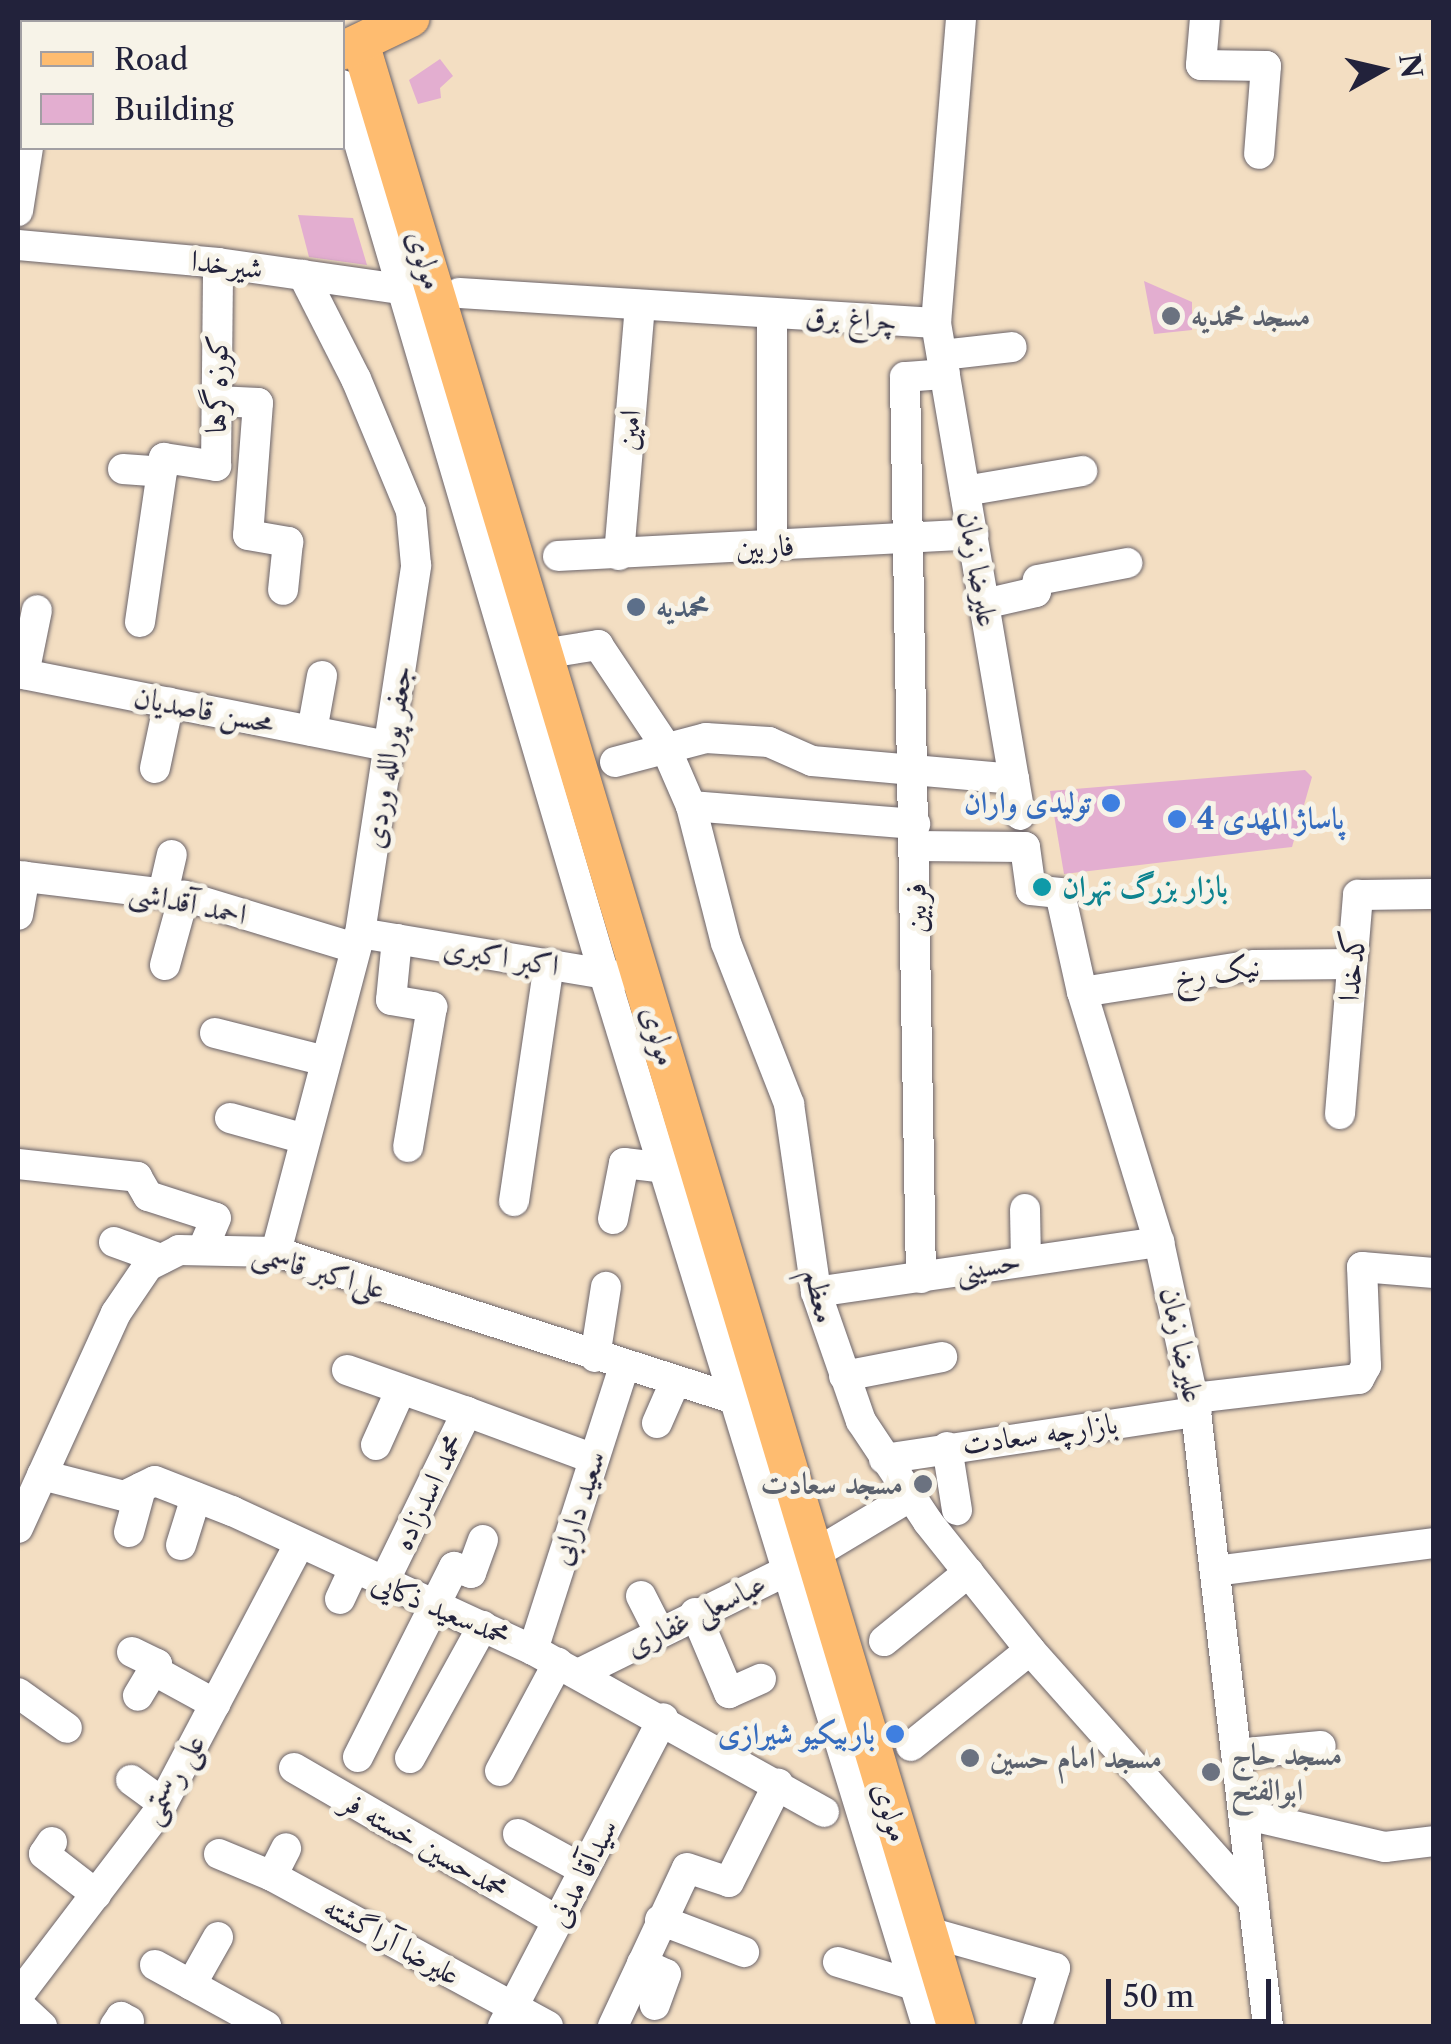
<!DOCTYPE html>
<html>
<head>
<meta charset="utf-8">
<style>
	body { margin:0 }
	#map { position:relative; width:1451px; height:2044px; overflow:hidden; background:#f3dec2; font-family:"Libre Caslon Text",Amiri,serif }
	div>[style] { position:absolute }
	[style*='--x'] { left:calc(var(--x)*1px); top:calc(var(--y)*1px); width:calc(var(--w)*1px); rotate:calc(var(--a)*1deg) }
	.building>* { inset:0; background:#e3aed0 }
	.roads { filter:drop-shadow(0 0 2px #6b646a) drop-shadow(0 0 2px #6b646a) }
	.minor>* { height:30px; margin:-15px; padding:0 15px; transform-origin:15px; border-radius:15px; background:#fff }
	.major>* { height:38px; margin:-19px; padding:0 19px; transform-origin:19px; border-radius:19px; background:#febc70 }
	.dots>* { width:28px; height:28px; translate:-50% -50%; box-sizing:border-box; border:5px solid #f7f3e8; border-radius:50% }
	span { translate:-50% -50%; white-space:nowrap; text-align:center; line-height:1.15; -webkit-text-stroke:10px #f7f3e8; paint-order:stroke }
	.street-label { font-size:30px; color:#22223b }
	.worship-label { font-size:30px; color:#5b616d; font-weight:700 }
	.left { translate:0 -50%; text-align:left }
	.right { translate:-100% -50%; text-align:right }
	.service-label { font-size:30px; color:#4e5e75; font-weight:700 }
	.shop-label { font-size:30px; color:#366cbe; font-weight:700 }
	.culture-label { font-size:30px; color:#0d838f; font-weight:700 }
	.frame { position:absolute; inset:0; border:20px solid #22223b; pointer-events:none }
	.legend { position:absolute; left:20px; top:20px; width:325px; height:130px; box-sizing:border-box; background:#f7f3e8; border:2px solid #a29fa3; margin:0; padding:12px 18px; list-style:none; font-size:30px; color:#22223b }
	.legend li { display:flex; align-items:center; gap:20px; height:50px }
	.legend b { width:50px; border:2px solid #a29fa3 }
	.north { position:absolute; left:1331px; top:20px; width:100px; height:100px; -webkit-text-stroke:8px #f7f3e8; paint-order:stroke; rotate:82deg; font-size:28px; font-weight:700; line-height:40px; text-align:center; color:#22223b }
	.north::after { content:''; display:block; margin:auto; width:35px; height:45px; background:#22223b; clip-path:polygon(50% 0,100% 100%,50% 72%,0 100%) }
	.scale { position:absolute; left:1106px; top:1979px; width:165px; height:45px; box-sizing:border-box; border:5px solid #22223b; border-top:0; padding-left:12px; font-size:30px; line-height:35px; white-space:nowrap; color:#22223b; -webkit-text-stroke:8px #f7f3e8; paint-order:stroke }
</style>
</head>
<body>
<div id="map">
	<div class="building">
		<i style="clip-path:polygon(440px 59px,453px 76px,440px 88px,441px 98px,418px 104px,409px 80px)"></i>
		<i style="clip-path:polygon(298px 215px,353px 218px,367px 265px,309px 257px)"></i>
		<i style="clip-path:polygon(1144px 281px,1192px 302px,1192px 330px,1154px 334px)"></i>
		<i style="clip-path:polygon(1305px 770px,1312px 777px,1292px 847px,1064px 874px,1050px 791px)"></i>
	</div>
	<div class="roads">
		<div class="minor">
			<i style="--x:1205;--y:18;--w:47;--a:94.9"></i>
			<i style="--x:1201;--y:65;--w:65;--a:0.9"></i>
			<i style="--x:1266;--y:66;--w:88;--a:94.5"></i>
			<i style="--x:48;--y:22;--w:4;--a:-90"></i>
			<i style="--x:152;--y:22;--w:4;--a:-90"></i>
			<i style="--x:342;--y:85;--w:927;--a:73.58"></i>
			<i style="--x:604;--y:974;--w:1100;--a:72.93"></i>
			<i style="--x:18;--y:211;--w:64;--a:-81"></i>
			<i style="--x:18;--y:245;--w:201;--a:5.1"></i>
			<i style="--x:218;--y:263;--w:206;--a:8.1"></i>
			<i style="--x:459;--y:293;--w:478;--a:3.6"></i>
			<i style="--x:936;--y:323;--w:306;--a:-85.3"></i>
			<i style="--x:772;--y:314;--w:232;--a:90"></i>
			<i style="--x:936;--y:323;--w:499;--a:80.3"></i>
			<i style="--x:942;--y:355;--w:70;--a:-6.5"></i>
			<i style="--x:217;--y:401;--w:41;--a:2.8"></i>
			<i style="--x:258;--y:403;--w:132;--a:94.3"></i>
			<i style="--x:248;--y:535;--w:41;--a:9.9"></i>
			<i style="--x:288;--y:542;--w:48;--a:95.9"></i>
			<i style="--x:123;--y:469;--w:39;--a:4"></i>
			<i style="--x:965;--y:491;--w:119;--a:-9.7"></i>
			<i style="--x:619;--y:555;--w:251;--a:-85.2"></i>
			<i style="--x:558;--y:556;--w:416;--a:-3"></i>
			<i style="--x:984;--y:604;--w:53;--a:-13"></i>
			<i style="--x:1036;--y:592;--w:12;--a:-81"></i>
			<i style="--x:1038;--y:580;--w:91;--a:-10.8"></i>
			<i style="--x:140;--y:622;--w:166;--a:-81.7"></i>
			<i style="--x:164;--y:458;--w:53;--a:8.7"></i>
			<i style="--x:216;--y:466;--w:203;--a:-89.4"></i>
			<i style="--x:542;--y:654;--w:57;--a:-9.1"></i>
			<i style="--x:598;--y:645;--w:119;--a:56.3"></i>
			<i style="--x:664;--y:744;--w:68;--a:66.5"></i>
			<i style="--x:691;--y:806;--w:141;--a:75.7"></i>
			<i style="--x:726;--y:943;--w:173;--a:68.6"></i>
			<i style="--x:789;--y:1104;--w:190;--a:81.8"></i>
			<i style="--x:816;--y:1292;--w:137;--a:70.8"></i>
			<i style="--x:861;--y:1421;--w:121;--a:56.4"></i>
			<i style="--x:928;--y:1522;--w:164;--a:51.4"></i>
			<i style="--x:1030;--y:1650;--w:335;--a:48.3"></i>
			<i style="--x:18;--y:673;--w:380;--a:11.2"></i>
			<i style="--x:24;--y:674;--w:65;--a:-78.5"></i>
			<i style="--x:312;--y:731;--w:56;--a:-79.7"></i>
			<i style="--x:615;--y:762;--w:94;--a:-14.8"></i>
			<i style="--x:706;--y:738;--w:63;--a:3.6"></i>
			<i style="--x:769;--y:742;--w:47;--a:23.8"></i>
			<i style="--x:812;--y:761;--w:203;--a:5.1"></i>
			<i style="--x:155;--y:768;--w:67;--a:-78"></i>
			<i style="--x:691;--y:806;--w:225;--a:4.6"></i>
			<i style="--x:914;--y:846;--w:111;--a:0.5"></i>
			<i style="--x:1025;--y:847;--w:43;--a:82.1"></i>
			<i style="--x:1031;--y:890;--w:29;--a:6"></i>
			<i style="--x:1060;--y:893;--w:101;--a:77.5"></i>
			<i style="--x:1082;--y:992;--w:262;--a:72.9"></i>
			<i style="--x:1159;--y:1242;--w:174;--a:77.7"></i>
			<i style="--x:1196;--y:1412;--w:618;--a:83.31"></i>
			<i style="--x:18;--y:876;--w:167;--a:6.9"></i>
			<i style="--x:184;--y:896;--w:179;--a:16.9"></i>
			<i style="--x:163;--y:893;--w:39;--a:-77"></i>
			<i style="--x:18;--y:915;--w:39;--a:-80"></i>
			<i style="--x:360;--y:933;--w:262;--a:9.5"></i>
			<i style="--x:397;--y:939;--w:61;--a:95.6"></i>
			<i style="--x:391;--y:1000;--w:42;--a:9.7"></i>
			<i style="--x:432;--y:1007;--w:142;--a:99.7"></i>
			<i style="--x:165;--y:965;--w:72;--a:-74.6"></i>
			<i style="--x:1082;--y:992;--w:175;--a:-8.9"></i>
			<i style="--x:1255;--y:965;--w:97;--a:-0.6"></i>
			<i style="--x:215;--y:1033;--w:114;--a:14.2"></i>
			<i style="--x:1340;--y:1114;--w:220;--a:-85.3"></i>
			<i style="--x:1358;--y:895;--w:76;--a:-0.8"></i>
			<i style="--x:230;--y:1118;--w:78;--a:15.6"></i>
			<i style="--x:18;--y:1164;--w:120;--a:6.2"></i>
			<i style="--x:137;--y:1177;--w:22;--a:60"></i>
			<i style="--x:148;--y:1196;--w:71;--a:17.9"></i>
			<i style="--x:216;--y:1218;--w:33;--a:113"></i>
			<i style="--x:514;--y:1201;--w:239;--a:-81.6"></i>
			<i style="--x:1025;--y:1209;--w:50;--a:88.9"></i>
			<i style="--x:613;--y:1219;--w:57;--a:-78.9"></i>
			<i style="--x:624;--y:1163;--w:59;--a:6.8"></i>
			<i style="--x:114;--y:1242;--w:50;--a:19.9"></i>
			<i style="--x:276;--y:1252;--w:330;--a:-75.2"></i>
			<i style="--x:360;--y:933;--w:372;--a:-81.3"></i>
			<i style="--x:416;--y:565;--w:54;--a:-95.3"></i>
			<i style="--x:411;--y:511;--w:143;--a:-112.6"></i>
			<i style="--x:356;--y:379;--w:117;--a:-117"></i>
			<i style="--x:921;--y:1278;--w:901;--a:-91.02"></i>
			<i style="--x:905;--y:377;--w:40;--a:-4.3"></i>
			<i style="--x:816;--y:1292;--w:347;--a:-8.3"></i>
			<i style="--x:595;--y:1357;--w:71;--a:-81.1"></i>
			<i style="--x:347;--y:1370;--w:127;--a:19.3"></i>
			<i style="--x:844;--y:1376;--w:100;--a:-11"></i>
			<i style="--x:1194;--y:1398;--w:166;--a:-6.6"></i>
			<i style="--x:1359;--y:1379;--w:15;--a:-62"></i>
			<i style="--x:1366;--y:1366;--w:99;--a:-92.3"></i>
			<i style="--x:1362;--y:1267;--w:72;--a:4.8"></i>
			<i style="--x:657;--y:1423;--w:45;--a:-66.3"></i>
			<i style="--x:376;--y:1445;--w:61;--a:-65.9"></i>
			<i style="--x:947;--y:1447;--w:64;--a:81"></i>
			<i style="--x:884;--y:1459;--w:316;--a:-8.6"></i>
			<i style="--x:42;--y:1475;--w:85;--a:14.4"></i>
			<i style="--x:124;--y:1496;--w:34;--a:-26"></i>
			<i style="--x:155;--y:1481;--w:83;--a:21.3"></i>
			<i style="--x:232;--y:1511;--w:332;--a:24.8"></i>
			<i style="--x:533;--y:1650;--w:333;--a:29.1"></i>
			<i style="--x:18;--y:1528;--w:236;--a:-65.5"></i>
			<i style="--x:116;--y:1313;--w:57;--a:-55.8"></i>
			<i style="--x:148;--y:1266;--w:35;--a:-27"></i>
			<i style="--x:179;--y:1250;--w:97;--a:1.2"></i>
			<i style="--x:276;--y:1252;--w:501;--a:17.78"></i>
			<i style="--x:129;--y:1532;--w:46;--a:-74.7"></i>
			<i style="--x:181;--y:1545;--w:50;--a:-72.6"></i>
			<i style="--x:1215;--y:1571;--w:221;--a:-7.3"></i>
			<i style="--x:382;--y:1586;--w:194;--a:-64"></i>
			<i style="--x:467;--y:1412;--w:135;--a:20.3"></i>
			<i style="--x:641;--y:1596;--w:39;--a:63"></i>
			<i style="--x:340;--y:1599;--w:31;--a:-65"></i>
			<i style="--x:695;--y:1613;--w:87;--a:67"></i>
			<i style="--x:729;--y:1693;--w:35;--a:-24"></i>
			<i style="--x:884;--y:1641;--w:109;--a:-39.1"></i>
			<i style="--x:533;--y:1650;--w:298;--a:-72.2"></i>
			<i style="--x:132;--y:1652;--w:28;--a:26"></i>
			<i style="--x:157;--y:1664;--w:37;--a:121"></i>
			<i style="--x:153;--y:1670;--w:71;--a:28.7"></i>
			<i style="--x:578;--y:1674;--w:234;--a:-26.3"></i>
			<i style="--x:788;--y:1570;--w:144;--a:-31"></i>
			<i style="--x:18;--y:1693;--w:60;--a:35.5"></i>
			<i style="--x:911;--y:1746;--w:153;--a:-38.9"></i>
			<i style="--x:1236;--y:1754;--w:85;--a:-5.4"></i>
			<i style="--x:358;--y:1757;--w:213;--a:-63.2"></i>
			<i style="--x:454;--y:1567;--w:18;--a:19"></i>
			<i style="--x:471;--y:1573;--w:35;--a:-70"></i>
			<i style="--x:410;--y:1758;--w:151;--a:-61.1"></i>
			<i style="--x:294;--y:1768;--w:305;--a:30.1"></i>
			<i style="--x:500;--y:1771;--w:123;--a:-61.8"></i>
			<i style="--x:131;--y:1780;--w:39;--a:36"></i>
			<i style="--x:1243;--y:1814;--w:146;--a:13.1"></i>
			<i style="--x:1385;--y:1847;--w:49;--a:-7"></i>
			<i style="--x:518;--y:1834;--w:75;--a:28.6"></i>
			<i style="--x:52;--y:1842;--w:14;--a:124"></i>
			<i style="--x:44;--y:1854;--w:66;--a:37.6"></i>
			<i style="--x:219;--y:1854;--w:57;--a:22.5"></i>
			<i style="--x:272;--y:1876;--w:31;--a:-63"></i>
			<i style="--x:272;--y:1876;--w:314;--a:28.5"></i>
			<i style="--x:660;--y:1920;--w:90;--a:20.9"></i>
			<i style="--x:928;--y:1932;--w:132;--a:15.8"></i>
			<i style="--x:1055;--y:1968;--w:61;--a:107.2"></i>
			<i style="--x:838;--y:1962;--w:97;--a:16.8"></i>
			<i style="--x:642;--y:1963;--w:26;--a:25"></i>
			<i style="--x:666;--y:1974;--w:33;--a:110"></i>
			<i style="--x:155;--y:1965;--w:127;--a:28.8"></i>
			<i style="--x:191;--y:1985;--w:55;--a:-60.6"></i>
			<i style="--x:18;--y:1996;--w:231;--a:-52.7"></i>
			<i style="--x:158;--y:1812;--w:302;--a:-62.2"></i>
			<i style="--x:18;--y:2004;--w:33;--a:43"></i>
			<i style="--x:115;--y:2026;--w:11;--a:-56"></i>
			<i style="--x:121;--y:2017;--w:9;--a:27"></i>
			<i style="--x:503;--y:2026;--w:347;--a:-62.5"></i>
			<i style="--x:613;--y:2026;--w:174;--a:-64.9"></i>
			<i style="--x:687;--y:1868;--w:44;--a:18.4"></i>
			<i style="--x:729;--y:1882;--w:110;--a:-63.4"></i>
		</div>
		<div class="major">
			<i style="--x:185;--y:18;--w:7;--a:34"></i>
			<i style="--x:361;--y:46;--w:2067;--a:73.27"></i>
			<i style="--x:342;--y:51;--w:76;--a:-25.6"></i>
		</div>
	</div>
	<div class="dots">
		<i style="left:1171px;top:316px;background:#6b7280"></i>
		<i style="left:636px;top:607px;background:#5c6f8a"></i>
		<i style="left:1111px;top:803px;background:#3f7fe0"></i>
		<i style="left:1177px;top:819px;background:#3f7fe0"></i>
		<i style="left:1042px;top:887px;background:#0f9aa8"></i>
		<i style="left:923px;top:1484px;background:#6b7280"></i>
		<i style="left:895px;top:1734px;background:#3f7fe0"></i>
		<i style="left:970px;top:1758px;background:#6b7280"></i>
		<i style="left:1211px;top:1772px;background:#6b7280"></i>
	</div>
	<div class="street-label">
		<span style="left:425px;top:260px;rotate:73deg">مولوی</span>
		<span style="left:227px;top:265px;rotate:7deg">شیرخدا</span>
		<span style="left:851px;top:319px;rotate:3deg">چراغ برق</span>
		<span style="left:217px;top:384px;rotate:-89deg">کوزه‌گرها</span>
		<span style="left:629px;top:430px;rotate:-85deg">امین</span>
		<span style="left:765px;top:547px;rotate:-3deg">فاربین</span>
		<span style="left:978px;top:569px;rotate:80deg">علیرضا زمان</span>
		<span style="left:204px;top:710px;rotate:11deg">محسن قاصدیان</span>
		<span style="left:388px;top:757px;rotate:-81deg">جعفر پورالله وردی</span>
		<span style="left:188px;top:903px;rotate:12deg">احمد آقداشی</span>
		<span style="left:916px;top:908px;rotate:-91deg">فربین</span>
		<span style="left:501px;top:957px;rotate:9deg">اکبر اکبری</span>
		<span style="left:1352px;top:966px;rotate:-85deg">کدخدا</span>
		<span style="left:1217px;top:972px;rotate:-8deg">نیک رخ</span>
		<span style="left:659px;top:1036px;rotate:74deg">مولوی</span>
		<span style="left:988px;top:1266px;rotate:-10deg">حسینی</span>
		<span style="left:319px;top:1271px;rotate:16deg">علی‌اکبر قاسمی</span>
		<span style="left:820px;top:1296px;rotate:78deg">معظم</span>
		<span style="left:1182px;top:1345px;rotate:78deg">علیرضا زمان</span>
		<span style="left:1040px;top:1434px;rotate:-8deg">بازارچه سعادت</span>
		<span style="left:428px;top:1492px;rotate:-64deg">محمد اسدزاده</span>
		<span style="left:578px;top:1508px;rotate:-72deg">سعید دارابی</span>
		<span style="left:441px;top:1609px;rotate:23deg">محمدسعید ذکایی</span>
		<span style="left:696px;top:1615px;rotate:-26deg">عباسعلی غفاری</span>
		<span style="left:173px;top:1779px;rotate:-60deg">علی رستمی</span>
		<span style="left:891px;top:1812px;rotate:73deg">مولوی</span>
		<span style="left:425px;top:1845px;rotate:30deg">محمدحسین خسته فر</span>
		<span style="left:583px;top:1873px;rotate:-63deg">سیدآقا مدنی</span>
		<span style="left:392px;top:1941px;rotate:29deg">علیرضا آراگشته</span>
	</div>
	<div class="worship-label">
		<span class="left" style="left:1191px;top:316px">مسجد محمدیه</span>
		<span class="right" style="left:903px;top:1484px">مسجد سعادت</span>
		<span class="left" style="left:1231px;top:1772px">مسجد حاج<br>ابوالفتح</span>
		<span class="left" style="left:990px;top:1758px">مسجد امام حسین</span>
	</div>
	<div class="service-label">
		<span class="left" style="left:656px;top:607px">محمدیه</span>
	</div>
	<div class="shop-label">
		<span class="right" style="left:1091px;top:803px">تولیدی واران</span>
		<span class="left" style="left:1197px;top:819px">پاساژ المهدی 4</span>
		<span class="right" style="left:875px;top:1734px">باربیکیو شیرازی</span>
	</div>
	<div class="culture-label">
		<span class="left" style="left:1062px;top:887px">بازار بزرگ تهران</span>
	</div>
	<div class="frame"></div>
	<ul class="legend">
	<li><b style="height:12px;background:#febc70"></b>Road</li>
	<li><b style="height:28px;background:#e3aed0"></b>Building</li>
	</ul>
	<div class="north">N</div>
	<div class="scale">50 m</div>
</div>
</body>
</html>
